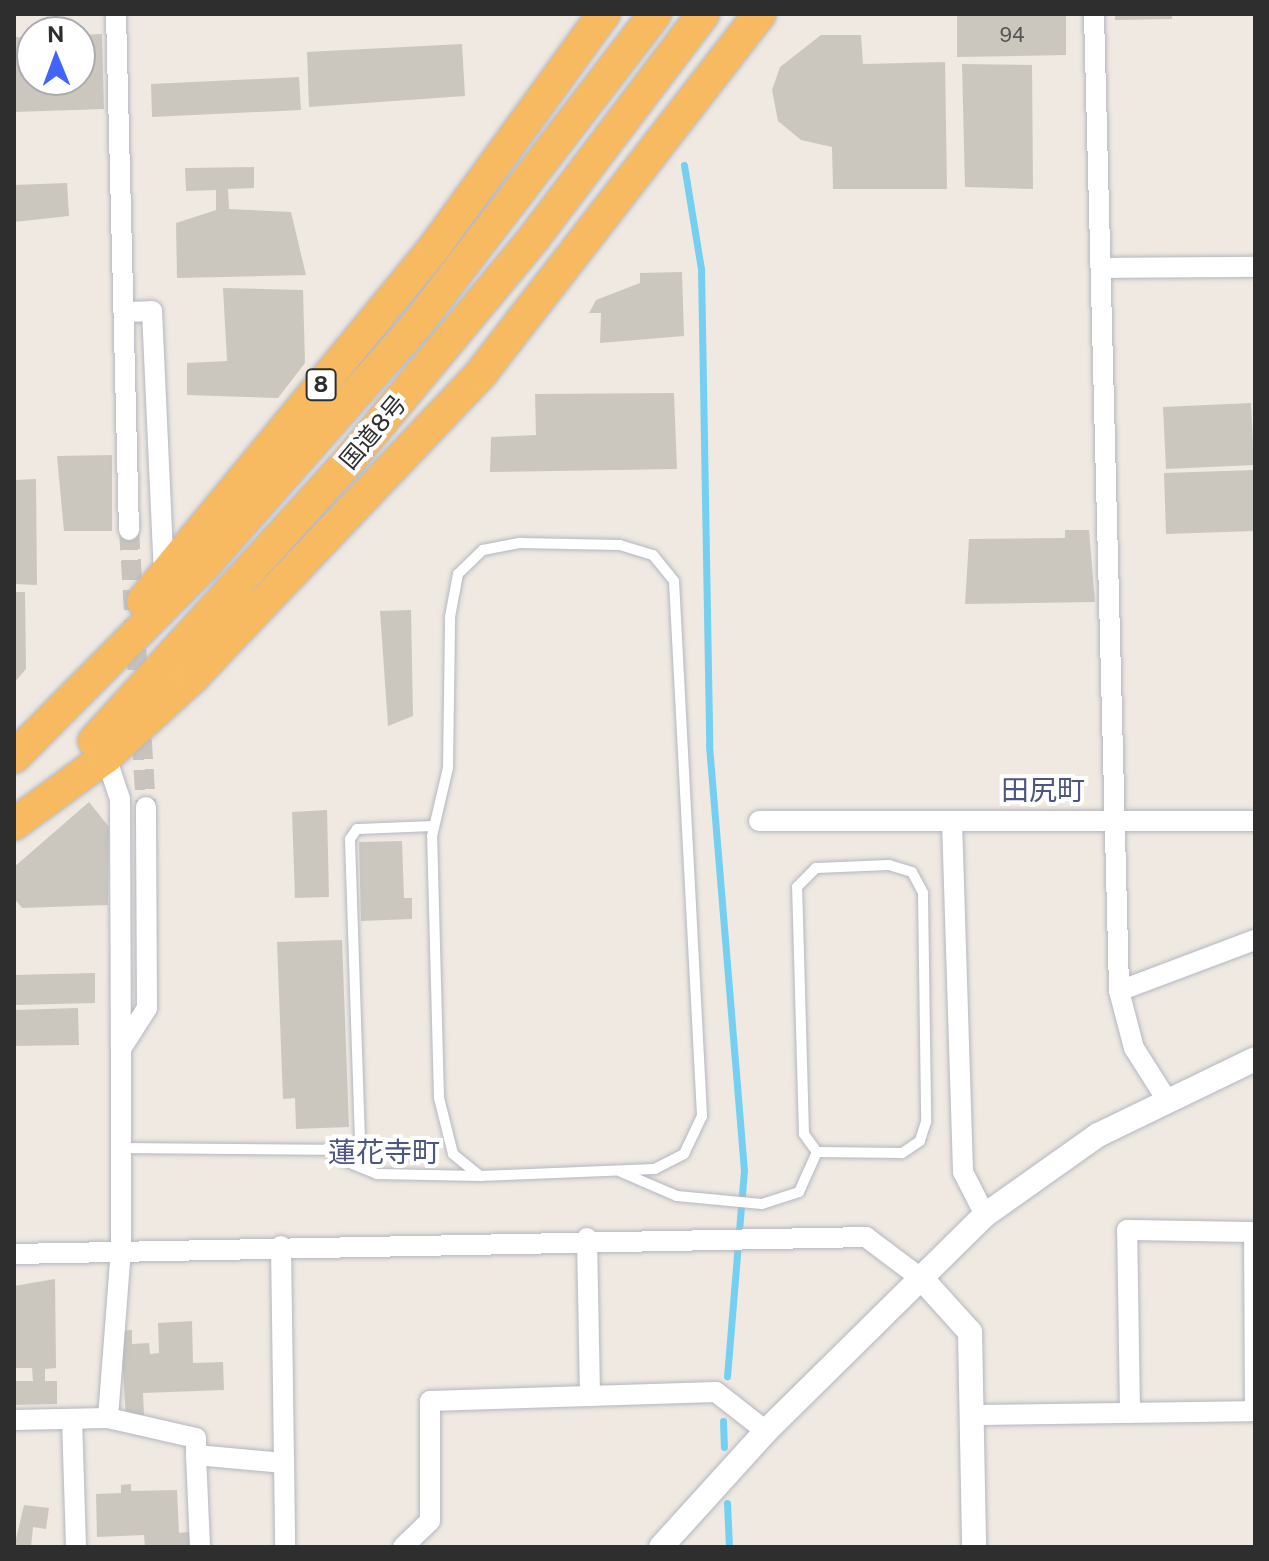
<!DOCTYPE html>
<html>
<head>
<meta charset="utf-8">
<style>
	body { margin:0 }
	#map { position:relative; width:1269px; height:1561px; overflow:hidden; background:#efe9e1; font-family:"Public Sans","Noto Sans JP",sans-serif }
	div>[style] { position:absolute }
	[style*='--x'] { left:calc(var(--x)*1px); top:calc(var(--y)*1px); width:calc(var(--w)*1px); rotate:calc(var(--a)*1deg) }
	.stream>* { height:7px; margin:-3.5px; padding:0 3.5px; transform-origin:3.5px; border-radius:3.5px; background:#75cff0 }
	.building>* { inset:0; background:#cbc7bf }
	.minor-tunnel>* { height:20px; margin-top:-10px; transform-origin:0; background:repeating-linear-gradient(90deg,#c8c4bd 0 20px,transparent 0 30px) }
	.roads { filter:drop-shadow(0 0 2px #b4b7c1) drop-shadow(0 0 2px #b4b7c1) }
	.service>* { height:10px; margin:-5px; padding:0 5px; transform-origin:5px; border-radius:5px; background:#fff }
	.minor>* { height:20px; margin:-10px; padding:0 10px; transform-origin:10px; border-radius:10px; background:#fff }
	.tertiary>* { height:24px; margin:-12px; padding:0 12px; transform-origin:12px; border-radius:12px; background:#fff }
	.trunk>* { height:32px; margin:-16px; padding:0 16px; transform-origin:16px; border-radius:16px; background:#f8ba60 }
	span { translate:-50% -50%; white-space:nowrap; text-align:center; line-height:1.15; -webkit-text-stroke:8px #fff; paint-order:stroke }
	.number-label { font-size:20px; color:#555452 }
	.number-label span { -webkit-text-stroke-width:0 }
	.shield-label span { padding:2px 6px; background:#fff; border:2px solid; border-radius:6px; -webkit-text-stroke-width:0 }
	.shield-label { font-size:22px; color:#2e2e2e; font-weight:700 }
	.street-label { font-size:24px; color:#2e2e2e }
	.quarter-label { font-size:28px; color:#4d5680 }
	.frame { position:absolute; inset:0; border:16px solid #2e2e2e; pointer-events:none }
	.north { position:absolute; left:16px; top:16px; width:80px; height:80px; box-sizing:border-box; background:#fff; border:2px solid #ababab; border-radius:50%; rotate:359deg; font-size:22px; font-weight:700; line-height:32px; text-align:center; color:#2e2e2e }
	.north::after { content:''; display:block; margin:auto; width:28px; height:36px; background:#4264fb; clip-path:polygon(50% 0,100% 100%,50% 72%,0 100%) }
</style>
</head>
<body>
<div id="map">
	<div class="stream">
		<i style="--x:684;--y:165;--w:105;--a:80.7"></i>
		<i style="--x:701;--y:269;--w:476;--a:89"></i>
		<i style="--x:709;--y:745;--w:426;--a:85.3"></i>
		<i style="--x:744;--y:1170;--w:207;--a:94.7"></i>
		<i style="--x:723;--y:1421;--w:26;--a:88"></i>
		<i style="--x:727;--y:1503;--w:44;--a:87.4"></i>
	</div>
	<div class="building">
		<i style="clip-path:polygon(957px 14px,1066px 14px,1066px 55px,957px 57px)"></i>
		<i style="clip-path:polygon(1115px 14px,1172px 14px,1172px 19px,1115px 20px)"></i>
		<i style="clip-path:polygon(102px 34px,104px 109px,14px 112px,14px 37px,32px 37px,32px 80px,80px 80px,80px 35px)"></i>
		<i style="clip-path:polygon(821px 35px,861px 35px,863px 64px,945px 62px,947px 189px,833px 189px,832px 147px,801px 140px,778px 121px,772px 90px,780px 67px)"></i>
		<i style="clip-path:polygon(462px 44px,465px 96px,309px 107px,307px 52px)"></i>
		<i style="clip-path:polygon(962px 64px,1032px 65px,1033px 189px,965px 187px)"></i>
		<i style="clip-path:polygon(299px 77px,301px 110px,152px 117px,151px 84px)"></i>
		<i style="clip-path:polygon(254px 167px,254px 188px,228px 189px,229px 209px,291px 212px,306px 275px,177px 278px,176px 223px,216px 210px,216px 190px,186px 191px,185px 168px)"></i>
		<i style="clip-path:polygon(67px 183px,69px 216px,14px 222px,14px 185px)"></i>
		<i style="clip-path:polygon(682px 272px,684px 336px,600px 343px,601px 313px,589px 313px,596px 300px,640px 283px,640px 273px)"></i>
		<i style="clip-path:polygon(223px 288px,303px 290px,305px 363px,278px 398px,187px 395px,187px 363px,227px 361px)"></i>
		<i style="clip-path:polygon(674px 393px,677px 469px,490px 472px,491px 437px,536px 435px,535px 394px)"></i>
		<i style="clip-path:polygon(1251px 403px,1254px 465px,1166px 469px,1163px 407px)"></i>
		<i style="clip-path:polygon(112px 455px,112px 531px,64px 531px,57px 456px)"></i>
		<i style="clip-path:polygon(1254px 470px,1255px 531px,1166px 534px,1164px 473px)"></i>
		<i style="clip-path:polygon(36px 479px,37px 585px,14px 584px,14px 480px)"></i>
		<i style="clip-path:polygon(1065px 530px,1089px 530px,1095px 602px,965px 604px,969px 539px,1065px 538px)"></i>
		<i style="clip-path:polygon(14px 592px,25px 592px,26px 669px,14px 683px)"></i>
		<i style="clip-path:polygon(411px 610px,413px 716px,388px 726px,380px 611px)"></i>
		<i style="clip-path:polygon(89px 802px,109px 827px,108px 905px,22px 908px,14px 898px,14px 867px)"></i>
		<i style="clip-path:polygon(327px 810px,329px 897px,295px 898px,292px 812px)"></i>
		<i style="clip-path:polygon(402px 841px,404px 898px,412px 898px,412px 919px,361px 921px,359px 842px)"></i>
		<i style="clip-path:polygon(342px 940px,349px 1127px,296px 1129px,295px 1098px,283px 1099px,277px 942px)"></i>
		<i style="clip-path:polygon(95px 973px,95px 1003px,14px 1005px,14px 975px)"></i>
		<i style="clip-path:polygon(78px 1008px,79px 1045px,14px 1046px,14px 1010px)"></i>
		<i style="clip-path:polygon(55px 1279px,56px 1368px,45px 1369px,45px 1381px,57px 1381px,57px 1404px,14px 1405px,14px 1381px,33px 1381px,32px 1368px,15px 1368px,14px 1286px)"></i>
		<i style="clip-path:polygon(192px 1321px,193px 1363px,223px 1362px,224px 1390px,143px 1393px,144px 1415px,126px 1416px,120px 1331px,132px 1330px,132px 1344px,149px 1343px,150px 1354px,159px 1353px,158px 1323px)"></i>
		<i style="clip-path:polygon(131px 1484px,131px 1491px,177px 1490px,179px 1533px,189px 1532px,190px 1545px,145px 1547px,144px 1535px,97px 1537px,96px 1494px,121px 1493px,121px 1485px)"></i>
		<i style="clip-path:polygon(24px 1505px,49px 1508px,46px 1529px,33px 1527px,31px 1547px,14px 1547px)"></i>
	</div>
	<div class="minor-tunnel">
		<i style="--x:129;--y:530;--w:278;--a:86.5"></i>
	</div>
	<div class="roads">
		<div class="service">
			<i style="--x:520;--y:543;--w:100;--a:1.1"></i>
			<i style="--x:620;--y:545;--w:34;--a:17"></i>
			<i style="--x:653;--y:555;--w:33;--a:51"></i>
			<i style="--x:674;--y:581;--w:536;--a:87"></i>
			<i style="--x:702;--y:1116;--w:42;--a:115.3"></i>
			<i style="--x:684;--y:1154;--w:33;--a:153"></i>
			<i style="--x:655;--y:1169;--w:175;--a:177.7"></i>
			<i style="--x:480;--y:1176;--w:35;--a:-141"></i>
			<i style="--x:453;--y:1154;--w:58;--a:-104"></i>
			<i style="--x:439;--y:1098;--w:262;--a:-91.5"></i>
			<i style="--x:432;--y:836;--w:70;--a:-76.8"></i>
			<i style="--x:448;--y:768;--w:151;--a:-89.2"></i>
			<i style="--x:450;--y:617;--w:44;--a:-79.5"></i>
			<i style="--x:458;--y:574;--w:35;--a:-44"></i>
			<i style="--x:483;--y:550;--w:38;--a:-11"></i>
			<i style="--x:889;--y:865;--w:24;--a:17"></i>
			<i style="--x:912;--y:872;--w:24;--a:62"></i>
			<i style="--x:923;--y:893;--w:229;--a:89.2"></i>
			<i style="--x:926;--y:1122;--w:20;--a:108"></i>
			<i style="--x:920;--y:1141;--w:22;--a:146"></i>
			<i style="--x:902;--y:1153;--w:85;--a:-179.3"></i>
			<i style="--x:817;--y:1152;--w:22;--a:-126"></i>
			<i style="--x:804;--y:1134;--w:247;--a:-91.6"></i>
			<i style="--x:797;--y:887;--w:27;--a:-45"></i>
			<i style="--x:816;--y:868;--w:73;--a:-2.4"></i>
			<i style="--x:120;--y:1148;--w:232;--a:0.5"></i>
			<i style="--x:352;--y:1150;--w:12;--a:-48"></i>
			<i style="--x:360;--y:1141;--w:302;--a:-91.9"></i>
			<i style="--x:350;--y:839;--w:12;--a:-55"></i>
			<i style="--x:357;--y:829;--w:77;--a:-2.2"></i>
			<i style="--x:333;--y:1156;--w:48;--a:22.2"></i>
			<i style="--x:377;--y:1174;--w:103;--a:1.1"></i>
			<i style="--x:621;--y:1172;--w:61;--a:23.2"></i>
			<i style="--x:677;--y:1196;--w:85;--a:5.4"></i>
			<i style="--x:762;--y:1204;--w:39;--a:-18"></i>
			<i style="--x:799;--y:1192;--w:44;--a:-65.8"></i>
		</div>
		<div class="minor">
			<i style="--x:116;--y:14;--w:516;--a:88.56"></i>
			<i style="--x:1094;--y:14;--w:977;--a:88.53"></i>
			<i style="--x:1119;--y:991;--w:59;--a:75.3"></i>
			<i style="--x:1134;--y:1048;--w:58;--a:57.7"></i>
			<i style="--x:1101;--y:268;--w:154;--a:-0.4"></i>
			<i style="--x:127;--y:312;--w:25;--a:-2"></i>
			<i style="--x:152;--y:311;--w:265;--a:87.4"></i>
			<i style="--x:106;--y:757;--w:44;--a:71.6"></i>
			<i style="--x:120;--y:799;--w:250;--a:89.8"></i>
			<i style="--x:759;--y:821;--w:496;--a:0"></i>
			<i style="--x:952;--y:821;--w:351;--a:88.2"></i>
			<i style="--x:963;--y:1172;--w:48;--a:62.9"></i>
			<i style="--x:1119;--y:991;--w:145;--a:-20.6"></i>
			<i style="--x:587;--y:1238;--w:158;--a:88.9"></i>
			<i style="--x:281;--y:1246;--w:301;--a:89.2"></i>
			<i style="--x:14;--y:1254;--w:852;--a:-1.14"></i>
			<i style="--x:866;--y:1237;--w:71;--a:37"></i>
			<i style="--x:1130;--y:1413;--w:183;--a:-90.9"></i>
			<i style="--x:1127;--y:1230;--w:128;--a:0.9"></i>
			<i style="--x:972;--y:1415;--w:283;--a:-0.8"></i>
			<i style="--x:1255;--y:1411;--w:179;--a:-90.3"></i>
			<i style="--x:108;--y:1418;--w:169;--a:-85.6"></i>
			<i style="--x:121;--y:1249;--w:200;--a:-90"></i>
			<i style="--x:121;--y:1049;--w:49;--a:-57.6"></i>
			<i style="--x:147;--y:1008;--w:201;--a:-90.3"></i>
			<i style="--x:72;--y:1419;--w:128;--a:88.2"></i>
			<i style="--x:14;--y:1420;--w:94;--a:-1.2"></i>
			<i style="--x:108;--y:1418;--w:90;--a:12.8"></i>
			<i style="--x:196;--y:1438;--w:17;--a:90"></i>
			<i style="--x:196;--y:1455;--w:88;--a:5.2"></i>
			<i style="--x:196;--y:1455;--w:92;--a:87.5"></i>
			<i style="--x:403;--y:1547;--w:37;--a:-44"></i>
			<i style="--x:430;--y:1521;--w:120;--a:-90"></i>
			<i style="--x:430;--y:1401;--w:286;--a:-1.8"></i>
			<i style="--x:716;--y:1392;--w:63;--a:38"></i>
		</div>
		<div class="tertiary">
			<i style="--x:923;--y:1280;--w:70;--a:47.9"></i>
			<i style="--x:970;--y:1332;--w:215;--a:88.9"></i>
			<i style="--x:661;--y:1547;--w:156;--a:-47.8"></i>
			<i style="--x:766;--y:1431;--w:308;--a:-44.6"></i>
			<i style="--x:985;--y:1215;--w:138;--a:-35.3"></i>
			<i style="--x:1098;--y:1135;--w:174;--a:-25.8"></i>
		</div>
		<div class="trunk">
			<i style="--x:143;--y:601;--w:461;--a:-50.5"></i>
			<i style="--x:436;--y:245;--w:286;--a:-54"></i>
			<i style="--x:94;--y:741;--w:385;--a:-47.7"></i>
			<i style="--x:353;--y:456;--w:282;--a:-50.3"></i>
			<i style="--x:533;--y:239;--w:282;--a:-52.9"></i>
			<i style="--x:14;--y:757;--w:268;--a:-45.2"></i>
			<i style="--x:203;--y:567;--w:319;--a:-48.6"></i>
			<i style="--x:414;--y:328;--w:396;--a:-52.5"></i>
			<i style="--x:14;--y:824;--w:114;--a:-36.1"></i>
			<i style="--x:106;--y:757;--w:120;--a:-42.6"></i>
			<i style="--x:194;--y:676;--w:419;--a:-46.5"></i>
			<i style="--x:482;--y:372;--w:453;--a:-52.2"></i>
		</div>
	</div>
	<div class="number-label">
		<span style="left:1012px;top:35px">94</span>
	</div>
	<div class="shield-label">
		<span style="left:321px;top:385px">8</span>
	</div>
	<div class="street-label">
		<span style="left:373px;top:432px;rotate:-50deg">国道8号</span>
	</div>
	<div class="quarter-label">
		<span style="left:1043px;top:790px">田尻町</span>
		<span style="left:384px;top:1152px">蓮花寺町</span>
	</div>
	<div class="frame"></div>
	<div class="north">N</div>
</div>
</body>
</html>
